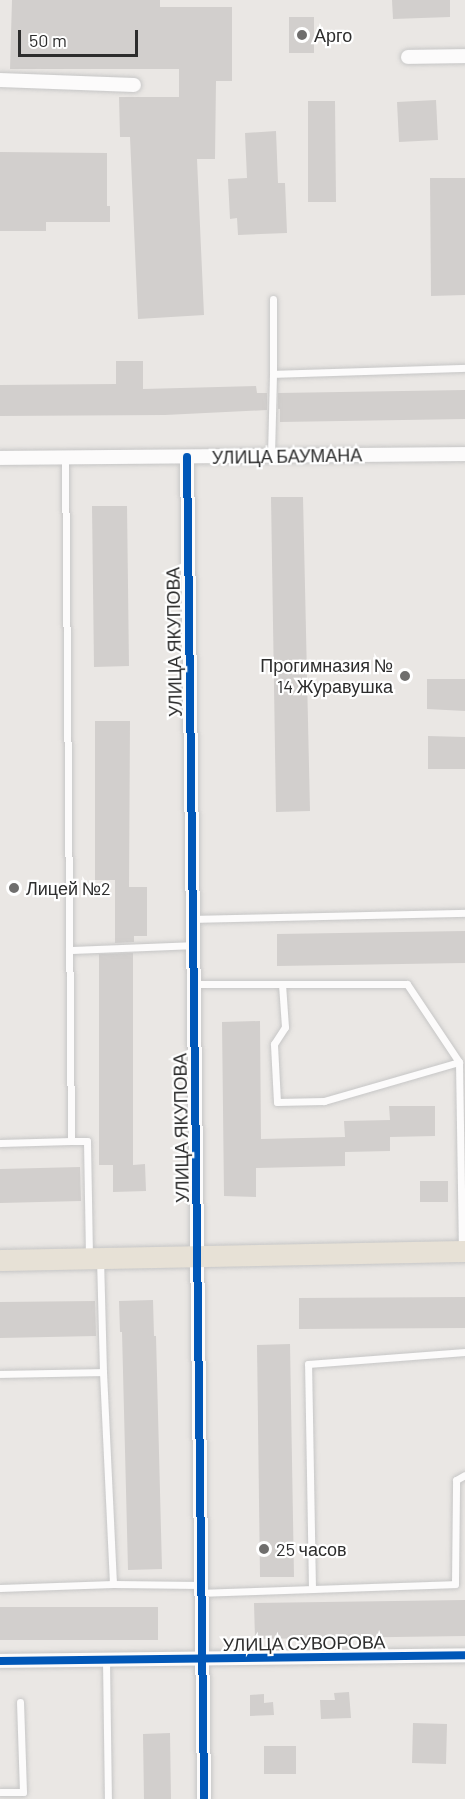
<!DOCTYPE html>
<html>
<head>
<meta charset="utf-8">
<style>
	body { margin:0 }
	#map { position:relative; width:465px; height:1799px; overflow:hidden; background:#eae7e4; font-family:Barlow,sans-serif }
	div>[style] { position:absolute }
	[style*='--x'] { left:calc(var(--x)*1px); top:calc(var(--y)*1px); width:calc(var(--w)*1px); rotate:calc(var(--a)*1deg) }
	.building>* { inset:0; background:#d2cfcd }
	.roads { filter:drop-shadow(0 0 2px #c6c6c6) drop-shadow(0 0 2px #c6c6c6) }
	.lane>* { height:7px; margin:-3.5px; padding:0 3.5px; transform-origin:3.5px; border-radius:3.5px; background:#fcfbfb }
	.street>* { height:14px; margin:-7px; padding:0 7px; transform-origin:7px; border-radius:7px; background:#fcfbfb }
	.primary>* { height:21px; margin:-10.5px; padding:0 10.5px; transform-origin:10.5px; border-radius:10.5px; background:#e7e1d6 }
	.cycleway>* { height:8px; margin:-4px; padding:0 4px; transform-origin:4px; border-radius:4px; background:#0057b8 }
	.dots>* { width:16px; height:16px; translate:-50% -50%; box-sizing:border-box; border:3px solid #fff; border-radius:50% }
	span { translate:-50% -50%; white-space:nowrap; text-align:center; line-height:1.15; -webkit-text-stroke:4.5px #fff; paint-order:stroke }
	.poi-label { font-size:18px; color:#2d2d2d }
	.left { translate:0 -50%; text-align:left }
	.right { translate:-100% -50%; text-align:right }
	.street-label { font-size:18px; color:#2d2d2d }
	.scale { position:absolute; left:18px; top:30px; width:120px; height:27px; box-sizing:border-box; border:3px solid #2d2d2d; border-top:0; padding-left:8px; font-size:18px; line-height:21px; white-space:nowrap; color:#2d2d2d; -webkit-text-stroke:4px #fff; paint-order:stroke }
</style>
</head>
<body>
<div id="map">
	<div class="building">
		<i style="clip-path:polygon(12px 0,160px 0,160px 7px,232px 7px,232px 81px,216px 81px,215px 159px,197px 159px,204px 315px,138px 319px,130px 137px,120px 137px,119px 97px,179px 97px,179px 69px,10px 69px)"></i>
		<i style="clip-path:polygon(392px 0,450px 0,450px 17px,393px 19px)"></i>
		<i style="clip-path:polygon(289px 17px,314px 17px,314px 53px,289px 53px)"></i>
		<i style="clip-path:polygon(436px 100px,438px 140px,399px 142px,397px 102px)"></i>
		<i style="clip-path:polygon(308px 101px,335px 101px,336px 202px,308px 202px)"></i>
		<i style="clip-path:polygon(276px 131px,278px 183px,285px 183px,287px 233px,238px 235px,237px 218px,230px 219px,228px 179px,247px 178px,245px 133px)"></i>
		<i style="clip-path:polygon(0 152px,107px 153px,107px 206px,110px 206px,110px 222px,46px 222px,46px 231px,0 231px)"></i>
		<i style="clip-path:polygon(430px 178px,465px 178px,465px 295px,431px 296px)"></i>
		<i style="clip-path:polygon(116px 361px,143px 361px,143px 389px,256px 386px,257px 393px,267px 393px,267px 410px,165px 415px,0 416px,0 385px,116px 384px)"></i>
		<i style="clip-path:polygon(465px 390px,465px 419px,280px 422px,280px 409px,278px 409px,278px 393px)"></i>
		<i style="clip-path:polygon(271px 497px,303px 497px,310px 811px,276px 812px)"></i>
		<i style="clip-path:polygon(92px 506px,127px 506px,129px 666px,94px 667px)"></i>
		<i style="clip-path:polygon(427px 679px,465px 679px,465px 711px,427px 709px)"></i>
		<i style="clip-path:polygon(95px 721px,130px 721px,129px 887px,147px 887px,147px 936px,134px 936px,134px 942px,115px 943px,115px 880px,95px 880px)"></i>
		<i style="clip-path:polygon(428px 736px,465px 737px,465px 769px,428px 769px)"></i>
		<i style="clip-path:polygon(465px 931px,465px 963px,277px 966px,277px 934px)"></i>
		<i style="clip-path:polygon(133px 953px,133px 1165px,145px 1164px,146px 1191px,113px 1192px,113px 1165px,99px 1165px,99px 954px)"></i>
		<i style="clip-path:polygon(260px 1021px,261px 1139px,345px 1137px,344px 1121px,390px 1120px,389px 1106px,435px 1106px,435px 1136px,390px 1137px,390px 1151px,345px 1152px,345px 1166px,256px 1168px,256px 1197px,224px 1196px,222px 1022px)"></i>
		<i style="clip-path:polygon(80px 1167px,81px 1201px,0 1203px,0 1169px)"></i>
		<i style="clip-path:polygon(420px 1181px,448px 1181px,448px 1202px,420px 1202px)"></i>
		<i style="clip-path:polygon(465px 1297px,465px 1328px,299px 1329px,299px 1298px)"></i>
		<i style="clip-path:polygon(153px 1300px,154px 1336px,156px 1336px,162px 1569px,128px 1570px,122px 1332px,120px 1332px,119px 1301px)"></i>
		<i style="clip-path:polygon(95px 1301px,96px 1336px,0 1338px,0 1302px)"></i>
		<i style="clip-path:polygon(290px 1344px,294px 1577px,260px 1577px,257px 1345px)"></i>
		<i style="clip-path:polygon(465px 1600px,465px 1636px,255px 1639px,254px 1603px)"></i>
		<i style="clip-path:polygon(0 1607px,158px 1607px,158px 1640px,0 1640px)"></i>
		<i style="clip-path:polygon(349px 1692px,351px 1718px,321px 1719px,320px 1700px,335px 1700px,334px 1693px)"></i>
		<i style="clip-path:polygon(264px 1694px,264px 1703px,273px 1702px,274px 1715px,250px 1716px,250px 1695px)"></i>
		<i style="clip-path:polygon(413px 1723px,447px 1724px,446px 1764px,412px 1763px)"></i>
		<i style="clip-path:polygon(170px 1733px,171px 1799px,144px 1799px,143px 1734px)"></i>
		<i style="clip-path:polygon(264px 1746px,296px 1746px,296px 1774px,264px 1774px)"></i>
	</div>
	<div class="roads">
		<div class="lane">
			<i style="--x:273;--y:299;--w:75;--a:90"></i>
			<i style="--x:273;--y:374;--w:192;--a:-1.8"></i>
			<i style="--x:271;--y:456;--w:82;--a:-88.6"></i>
			<i style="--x:193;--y:919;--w:272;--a:-1.3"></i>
			<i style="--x:69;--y:950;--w:124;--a:-2.3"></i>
			<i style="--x:194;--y:984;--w:213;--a:0"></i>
			<i style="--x:407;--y:984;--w:94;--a:56.3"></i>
			<i style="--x:459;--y:1062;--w:141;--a:163.9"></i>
			<i style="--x:324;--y:1101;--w:47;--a:178.8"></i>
			<i style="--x:277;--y:1102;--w:58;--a:-93"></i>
			<i style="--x:274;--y:1044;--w:20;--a:-57"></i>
			<i style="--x:285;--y:1027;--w:43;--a:-94"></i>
			<i style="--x:459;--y:1062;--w:187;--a:89.1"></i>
			<i style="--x:71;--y:1141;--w:16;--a:0"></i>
			<i style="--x:87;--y:1141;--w:116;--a:89"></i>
			<i style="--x:0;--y:1143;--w:71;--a:-1.6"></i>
			<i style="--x:71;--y:1141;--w:683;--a:-90.5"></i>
			<i style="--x:103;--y:1372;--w:212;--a:87.3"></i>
			<i style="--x:113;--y:1584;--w:88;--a:0.7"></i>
			<i style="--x:0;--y:1374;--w:103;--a:-1.1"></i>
			<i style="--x:103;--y:1372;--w:111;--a:-91.5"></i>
			<i style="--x:0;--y:1588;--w:113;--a:-2"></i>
			<i style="--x:312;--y:1589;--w:225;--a:-91"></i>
			<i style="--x:308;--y:1364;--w:157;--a:-4.4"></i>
			<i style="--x:201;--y:1593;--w:254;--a:-2"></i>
			<i style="--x:455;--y:1584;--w:104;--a:-89.4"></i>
			<i style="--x:456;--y:1480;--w:10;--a:-29"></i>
			<i style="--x:106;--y:1660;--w:139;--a:89.2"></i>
			<i style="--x:0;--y:1792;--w:23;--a:0"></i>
			<i style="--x:23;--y:1792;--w:90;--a:-91.9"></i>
		</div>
		<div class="street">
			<i style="--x:408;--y:57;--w:57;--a:-1"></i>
			<i style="--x:0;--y:80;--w:134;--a:2.1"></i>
			<i style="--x:187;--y:457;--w:1342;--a:89.27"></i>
			<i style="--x:0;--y:458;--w:465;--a:-0.5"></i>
			<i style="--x:0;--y:1661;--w:465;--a:-0.7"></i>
		</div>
		<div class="primary">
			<i style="--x:0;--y:1260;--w:465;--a:-1.1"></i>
		</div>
	</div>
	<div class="cycleway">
		<i style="--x:187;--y:457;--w:1342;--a:89.27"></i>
		<i style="--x:0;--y:1661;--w:465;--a:-0.7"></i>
	</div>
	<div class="dots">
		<i style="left:302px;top:35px;background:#6f6e6d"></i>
		<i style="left:405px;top:676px;background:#6f6e6d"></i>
		<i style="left:14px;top:888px;background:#6f6e6d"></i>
		<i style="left:264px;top:1549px;background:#6f6e6d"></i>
	</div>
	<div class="poi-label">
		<span class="left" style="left:314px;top:35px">Арго</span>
		<span class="right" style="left:393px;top:676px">Прогимназия №<br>14 Журавушка</span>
		<span class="left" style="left:26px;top:888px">Лицей №2</span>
		<span class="left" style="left:276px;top:1549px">25 часов</span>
	</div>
	<div class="street-label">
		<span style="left:287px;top:456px;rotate:-1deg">УЛИЦА БАУМАНА</span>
		<span style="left:174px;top:642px;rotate:-91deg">УЛИЦА ЯКУПОВА</span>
		<span style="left:181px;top:1128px;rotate:-91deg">УЛИЦА ЯКУПОВА</span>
		<span style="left:304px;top:1643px;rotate:-1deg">УЛИЦА СУВОРОВА</span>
	</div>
	<div class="scale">50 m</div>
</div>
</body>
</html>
